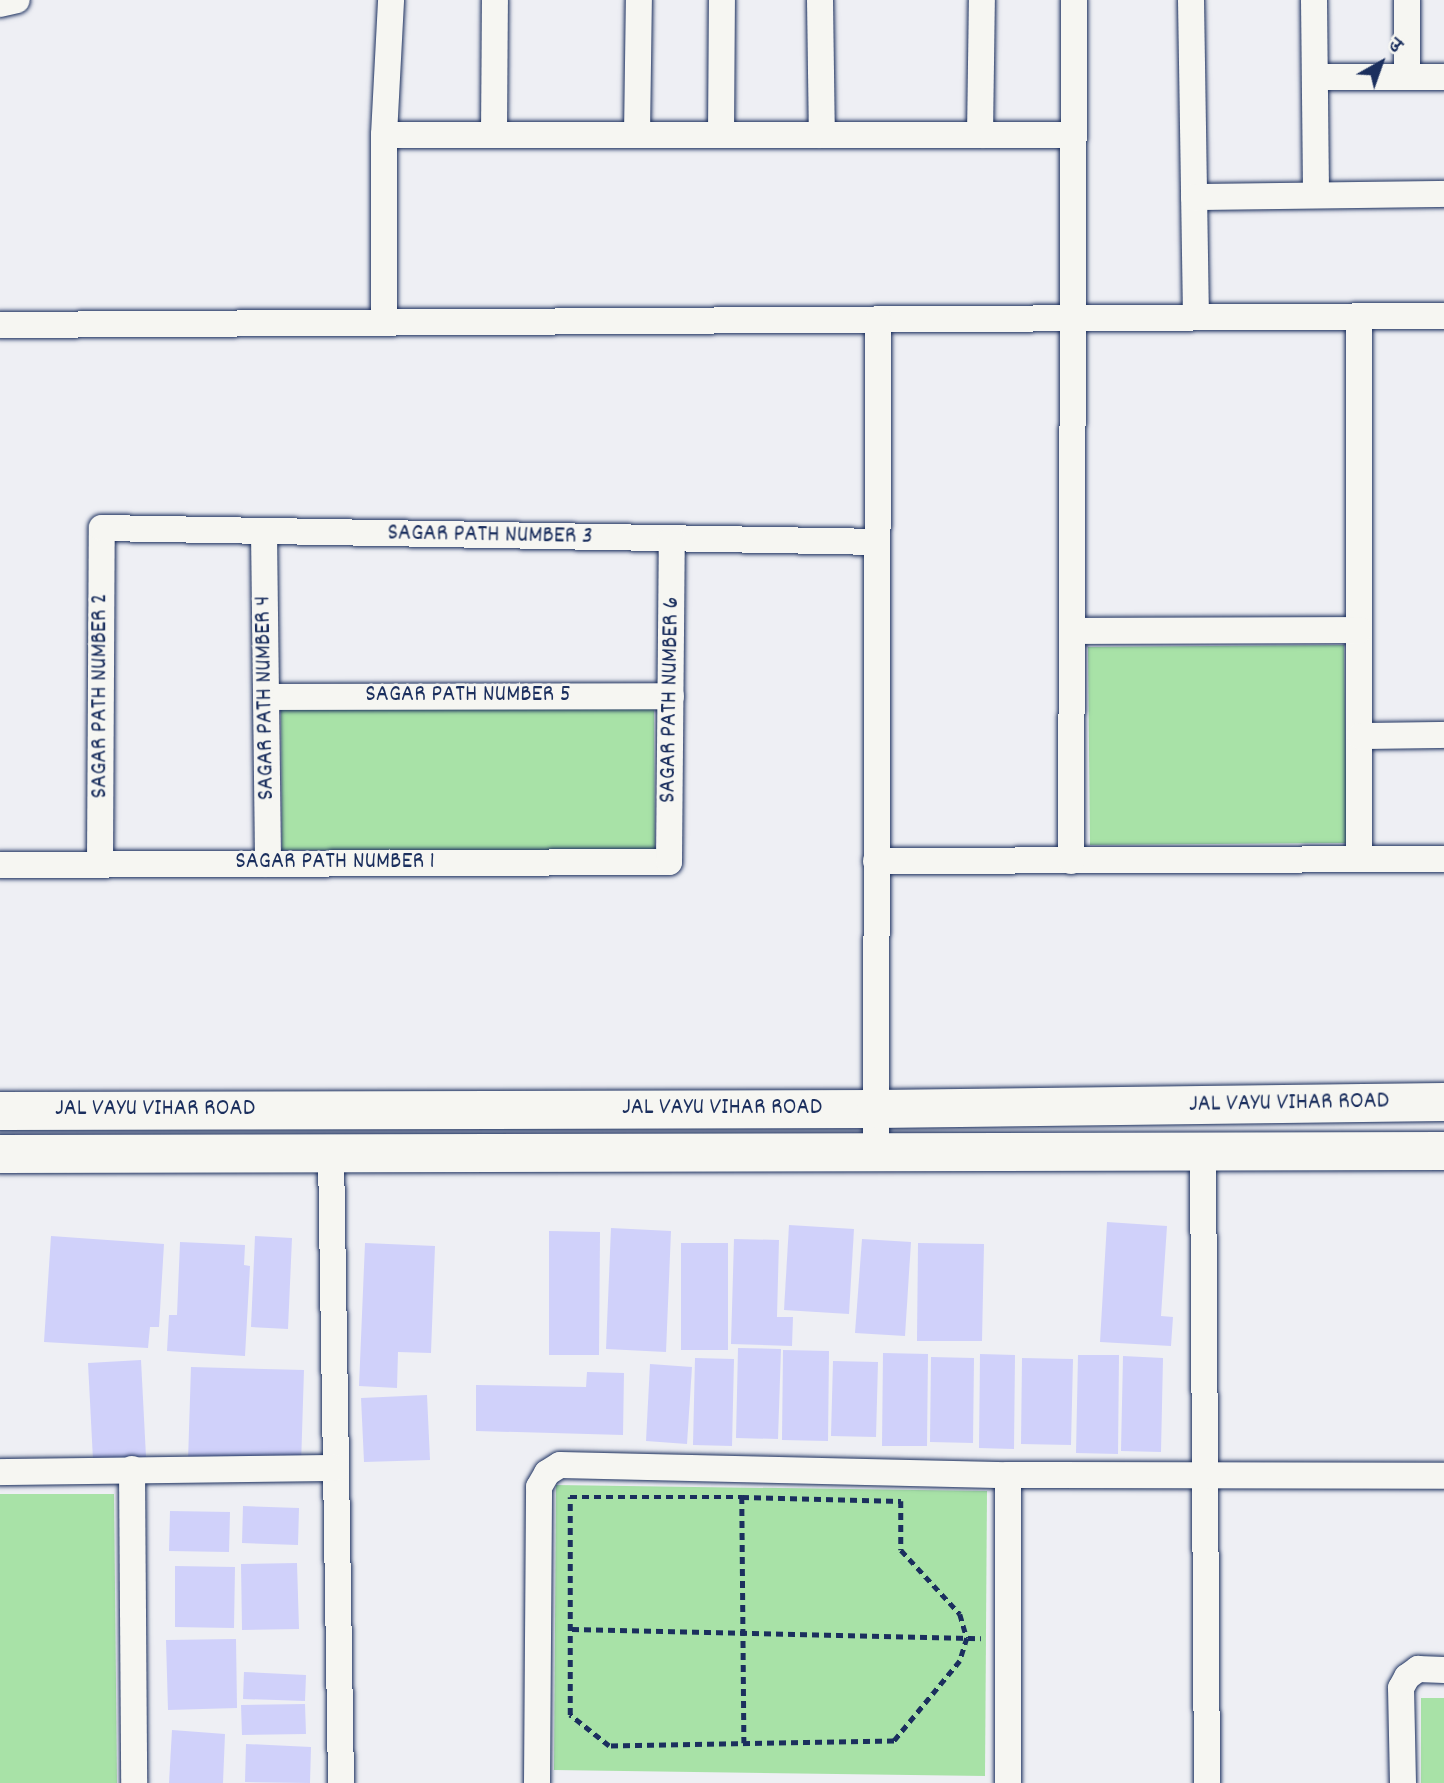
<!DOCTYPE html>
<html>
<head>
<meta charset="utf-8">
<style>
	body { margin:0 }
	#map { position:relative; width:1444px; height:1783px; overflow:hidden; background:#eeeff4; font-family:Dekko,"Playpen Sans Deva",sans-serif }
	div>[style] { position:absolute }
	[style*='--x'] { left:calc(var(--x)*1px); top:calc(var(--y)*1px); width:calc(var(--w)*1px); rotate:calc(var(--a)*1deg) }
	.green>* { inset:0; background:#a8e2a7 }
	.building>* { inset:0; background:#d0d1fa }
	.path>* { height:4.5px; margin-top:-2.25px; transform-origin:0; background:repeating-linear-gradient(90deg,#1b2f5e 0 7px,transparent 0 12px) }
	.roads { filter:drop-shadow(0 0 2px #1b2f5e) drop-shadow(0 0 2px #1b2f5e) }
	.street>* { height:26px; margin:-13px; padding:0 13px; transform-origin:13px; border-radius:13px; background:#f6f6f2 }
	.secondary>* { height:38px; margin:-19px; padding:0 19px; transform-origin:19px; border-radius:19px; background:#f6f6f2 }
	span { translate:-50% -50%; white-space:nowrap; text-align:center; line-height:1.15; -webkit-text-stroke:5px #f6f6f2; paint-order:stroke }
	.street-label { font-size:24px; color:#1b2f5e }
	.north { position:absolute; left:1346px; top:28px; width:70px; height:70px; -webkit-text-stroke:5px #f6f6f2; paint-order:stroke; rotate:40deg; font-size:19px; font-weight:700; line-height:28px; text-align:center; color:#1b2f5e }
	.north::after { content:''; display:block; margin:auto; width:24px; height:32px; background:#1b2f5e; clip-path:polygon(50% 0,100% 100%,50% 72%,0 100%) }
</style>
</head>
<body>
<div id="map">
	<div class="green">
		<i style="clip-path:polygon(1344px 645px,1347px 843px,1090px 845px,1088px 647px)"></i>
		<i style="clip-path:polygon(281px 708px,654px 709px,655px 851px,282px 850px)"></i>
		<i style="clip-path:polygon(556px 1485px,987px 1491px,985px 1776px,554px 1770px)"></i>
		<i style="clip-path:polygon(0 1494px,114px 1494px,117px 1783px,0 1783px)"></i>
		<i style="clip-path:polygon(1421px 1698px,1444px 1698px,1444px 1783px,1421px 1783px)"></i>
	</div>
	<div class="building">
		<i style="clip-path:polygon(1107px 1222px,1167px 1226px,1161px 1316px,1173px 1317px,1171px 1346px,1100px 1342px)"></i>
		<i style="clip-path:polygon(789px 1225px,854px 1229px,849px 1314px,784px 1310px)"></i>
		<i style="clip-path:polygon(611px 1228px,671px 1231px,666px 1352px,606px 1349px)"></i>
		<i style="clip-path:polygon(549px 1231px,600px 1232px,599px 1355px,549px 1355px)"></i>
		<i style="clip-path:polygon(51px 1236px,164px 1244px,159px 1327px,150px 1327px,148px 1348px,44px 1342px)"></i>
		<i style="clip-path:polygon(255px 1236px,292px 1238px,288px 1329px,251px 1327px)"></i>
		<i style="clip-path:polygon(734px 1239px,779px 1240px,777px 1317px,793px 1317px,792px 1346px,731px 1344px)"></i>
		<i style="clip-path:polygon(862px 1239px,911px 1242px,905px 1336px,855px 1333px)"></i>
		<i style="clip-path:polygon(180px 1242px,245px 1245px,244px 1265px,250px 1266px,245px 1356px,167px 1351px,169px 1315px,177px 1315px)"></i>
		<i style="clip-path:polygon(365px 1243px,435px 1246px,431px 1353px,398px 1352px,397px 1388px,359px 1386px)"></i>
		<i style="clip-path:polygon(681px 1243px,728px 1243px,728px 1350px,681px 1350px)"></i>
		<i style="clip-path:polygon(918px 1243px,984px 1244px,982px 1341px,917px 1341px)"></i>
		<i style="clip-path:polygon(738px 1348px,781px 1349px,778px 1439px,736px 1438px)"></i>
		<i style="clip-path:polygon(783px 1350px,829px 1351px,828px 1441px,782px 1440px)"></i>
		<i style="clip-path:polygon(883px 1353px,928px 1354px,927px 1446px,882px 1446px)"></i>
		<i style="clip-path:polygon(980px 1354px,1015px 1355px,1014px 1449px,979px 1448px)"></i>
		<i style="clip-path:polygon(1078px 1355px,1119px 1355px,1118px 1454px,1076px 1453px)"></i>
		<i style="clip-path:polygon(1123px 1356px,1163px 1358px,1161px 1452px,1121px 1451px)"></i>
		<i style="clip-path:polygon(931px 1357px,974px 1358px,973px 1443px,930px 1442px)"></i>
		<i style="clip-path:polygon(695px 1358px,734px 1359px,732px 1446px,693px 1445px)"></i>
		<i style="clip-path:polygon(1022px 1358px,1073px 1359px,1071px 1445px,1021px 1444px)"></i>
		<i style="clip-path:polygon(141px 1360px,146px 1457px,93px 1460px,88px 1363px)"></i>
		<i style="clip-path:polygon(833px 1361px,878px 1362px,876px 1437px,831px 1436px)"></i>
		<i style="clip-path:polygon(650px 1364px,692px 1367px,687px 1444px,646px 1441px)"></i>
		<i style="clip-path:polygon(191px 1367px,304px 1370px,301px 1465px,188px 1461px)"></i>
		<i style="clip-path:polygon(587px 1372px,624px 1373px,623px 1435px,476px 1431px,476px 1385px,586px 1387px)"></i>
		<i style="clip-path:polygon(427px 1395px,430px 1460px,364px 1462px,361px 1398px)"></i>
		<i style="clip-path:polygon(243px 1506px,299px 1508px,298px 1545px,242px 1543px)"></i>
		<i style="clip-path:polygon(170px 1511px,230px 1512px,229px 1552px,169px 1551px)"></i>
		<i style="clip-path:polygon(297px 1563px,299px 1629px,242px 1630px,241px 1564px)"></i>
		<i style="clip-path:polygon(175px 1566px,235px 1567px,234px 1628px,175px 1627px)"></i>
		<i style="clip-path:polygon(236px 1639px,237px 1708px,168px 1710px,166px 1640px)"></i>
		<i style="clip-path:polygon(244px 1672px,306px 1675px,305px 1701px,243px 1699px)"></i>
		<i style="clip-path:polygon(305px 1704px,306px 1734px,242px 1735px,241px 1705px)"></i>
		<i style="clip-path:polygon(172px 1730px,225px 1734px,223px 1783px,169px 1783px)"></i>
		<i style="clip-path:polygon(246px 1744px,311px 1747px,310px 1783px,245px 1782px)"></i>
	</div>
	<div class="path">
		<i style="--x:570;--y:1497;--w:172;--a:0"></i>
		<i style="--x:742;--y:1497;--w:159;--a:1.4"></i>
		<i style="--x:901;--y:1501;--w:49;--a:90"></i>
		<i style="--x:901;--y:1550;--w:87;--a:47.3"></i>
		<i style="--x:960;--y:1614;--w:25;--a:74"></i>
		<i style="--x:967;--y:1638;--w:24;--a:107"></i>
		<i style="--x:960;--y:1661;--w:104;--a:129.5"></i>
		<i style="--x:894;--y:1741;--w:285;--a:179"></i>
		<i style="--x:609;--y:1746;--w:50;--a:-141.5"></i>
		<i style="--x:570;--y:1715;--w:218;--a:-90"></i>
		<i style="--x:742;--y:1497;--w:246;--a:89.5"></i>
		<i style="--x:572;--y:1629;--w:409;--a:1.3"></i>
	</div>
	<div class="roads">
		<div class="street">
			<i style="--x:820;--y:0;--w:135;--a:89.2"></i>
			<i style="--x:1191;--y:0;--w:317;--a:89.1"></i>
			<i style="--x:1314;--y:0;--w:195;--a:89.4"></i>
			<i style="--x:0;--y:4;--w:17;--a:-13"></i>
			<i style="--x:1315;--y:77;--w:129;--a:0"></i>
			<i style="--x:1407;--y:77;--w:77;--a:-90"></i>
			<i style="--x:384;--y:135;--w:135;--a:-87"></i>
			<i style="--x:494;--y:135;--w:135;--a:-89.6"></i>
			<i style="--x:637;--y:135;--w:135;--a:-89.2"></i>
			<i style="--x:721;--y:135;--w:135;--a:-89.6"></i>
			<i style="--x:980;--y:135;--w:135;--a:-89.2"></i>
			<i style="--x:1194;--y:197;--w:250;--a:-0.7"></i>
			<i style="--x:1359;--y:316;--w:543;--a:90"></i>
			<i style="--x:384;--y:323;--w:188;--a:-90"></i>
			<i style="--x:384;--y:135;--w:689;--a:0"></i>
			<i style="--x:0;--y:325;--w:1444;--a:-0.36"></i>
			<i style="--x:264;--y:532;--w:332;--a:89.3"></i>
			<i style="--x:1072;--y:631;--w:287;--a:-0.2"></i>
			<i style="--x:266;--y:697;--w:405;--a:-0.1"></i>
			<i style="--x:1360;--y:736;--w:84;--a:-0.7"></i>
			<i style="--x:876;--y:861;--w:568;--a:-0.2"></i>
			<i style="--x:1071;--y:861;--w:861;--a:-89.8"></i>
			<i style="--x:100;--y:864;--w:336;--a:-89.7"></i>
			<i style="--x:102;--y:528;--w:775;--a:1.03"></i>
			<i style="--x:0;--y:865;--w:669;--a:-0.26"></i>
			<i style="--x:669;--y:862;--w:323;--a:-89.5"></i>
			<i style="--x:876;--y:1152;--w:833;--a:-89.86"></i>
			<i style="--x:1203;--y:1152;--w:631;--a:89.64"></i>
			<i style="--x:331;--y:1153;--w:630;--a:89.09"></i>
			<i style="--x:132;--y:1469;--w:314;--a:89.6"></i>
			<i style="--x:0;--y:1472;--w:336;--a:-0.7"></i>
			<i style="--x:1008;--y:1475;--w:308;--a:90"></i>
			<i style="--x:537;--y:1783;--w:296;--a:-89.6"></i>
			<i style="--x:539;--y:1487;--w:16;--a:-60"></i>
			<i style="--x:547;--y:1473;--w:15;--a:-32"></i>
			<i style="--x:560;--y:1465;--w:448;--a:1.3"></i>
			<i style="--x:1008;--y:1475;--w:436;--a:0.1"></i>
			<i style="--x:1403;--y:1783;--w:95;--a:-91.2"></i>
			<i style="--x:1401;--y:1688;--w:13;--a:-61"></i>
			<i style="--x:1407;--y:1677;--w:14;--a:-36"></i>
			<i style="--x:1418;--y:1669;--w:26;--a:2"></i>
		</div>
		<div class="secondary">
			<i style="--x:0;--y:1111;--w:876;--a:-0.13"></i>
			<i style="--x:876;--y:1109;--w:568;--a:-0.71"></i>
			<i style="--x:0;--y:1154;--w:1444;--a:-0.12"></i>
		</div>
	</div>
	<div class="street-label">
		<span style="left:490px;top:536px;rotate:1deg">SAGAR PATH NUMBER 3</span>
		<span style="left:101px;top:696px;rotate:-90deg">SAGAR PATH NUMBER 2</span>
		<span style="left:468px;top:696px">SAGAR PATH NUMBER 5</span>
		<span style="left:266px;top:698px;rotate:-91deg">SAGAR PATH NUMBER 4</span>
		<span style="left:671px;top:700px;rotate:-89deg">SAGAR PATH NUMBER 6</span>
		<span style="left:335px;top:863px">SAGAR PATH NUMBER 1</span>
		<span style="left:1289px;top:1104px;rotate:-1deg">JAL VAYU VIHAR ROAD</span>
		<span style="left:722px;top:1109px">JAL VAYU VIHAR ROAD</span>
		<span style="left:155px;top:1110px">JAL VAYU VIHAR ROAD</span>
	</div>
	<div class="north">उ</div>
</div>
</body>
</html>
